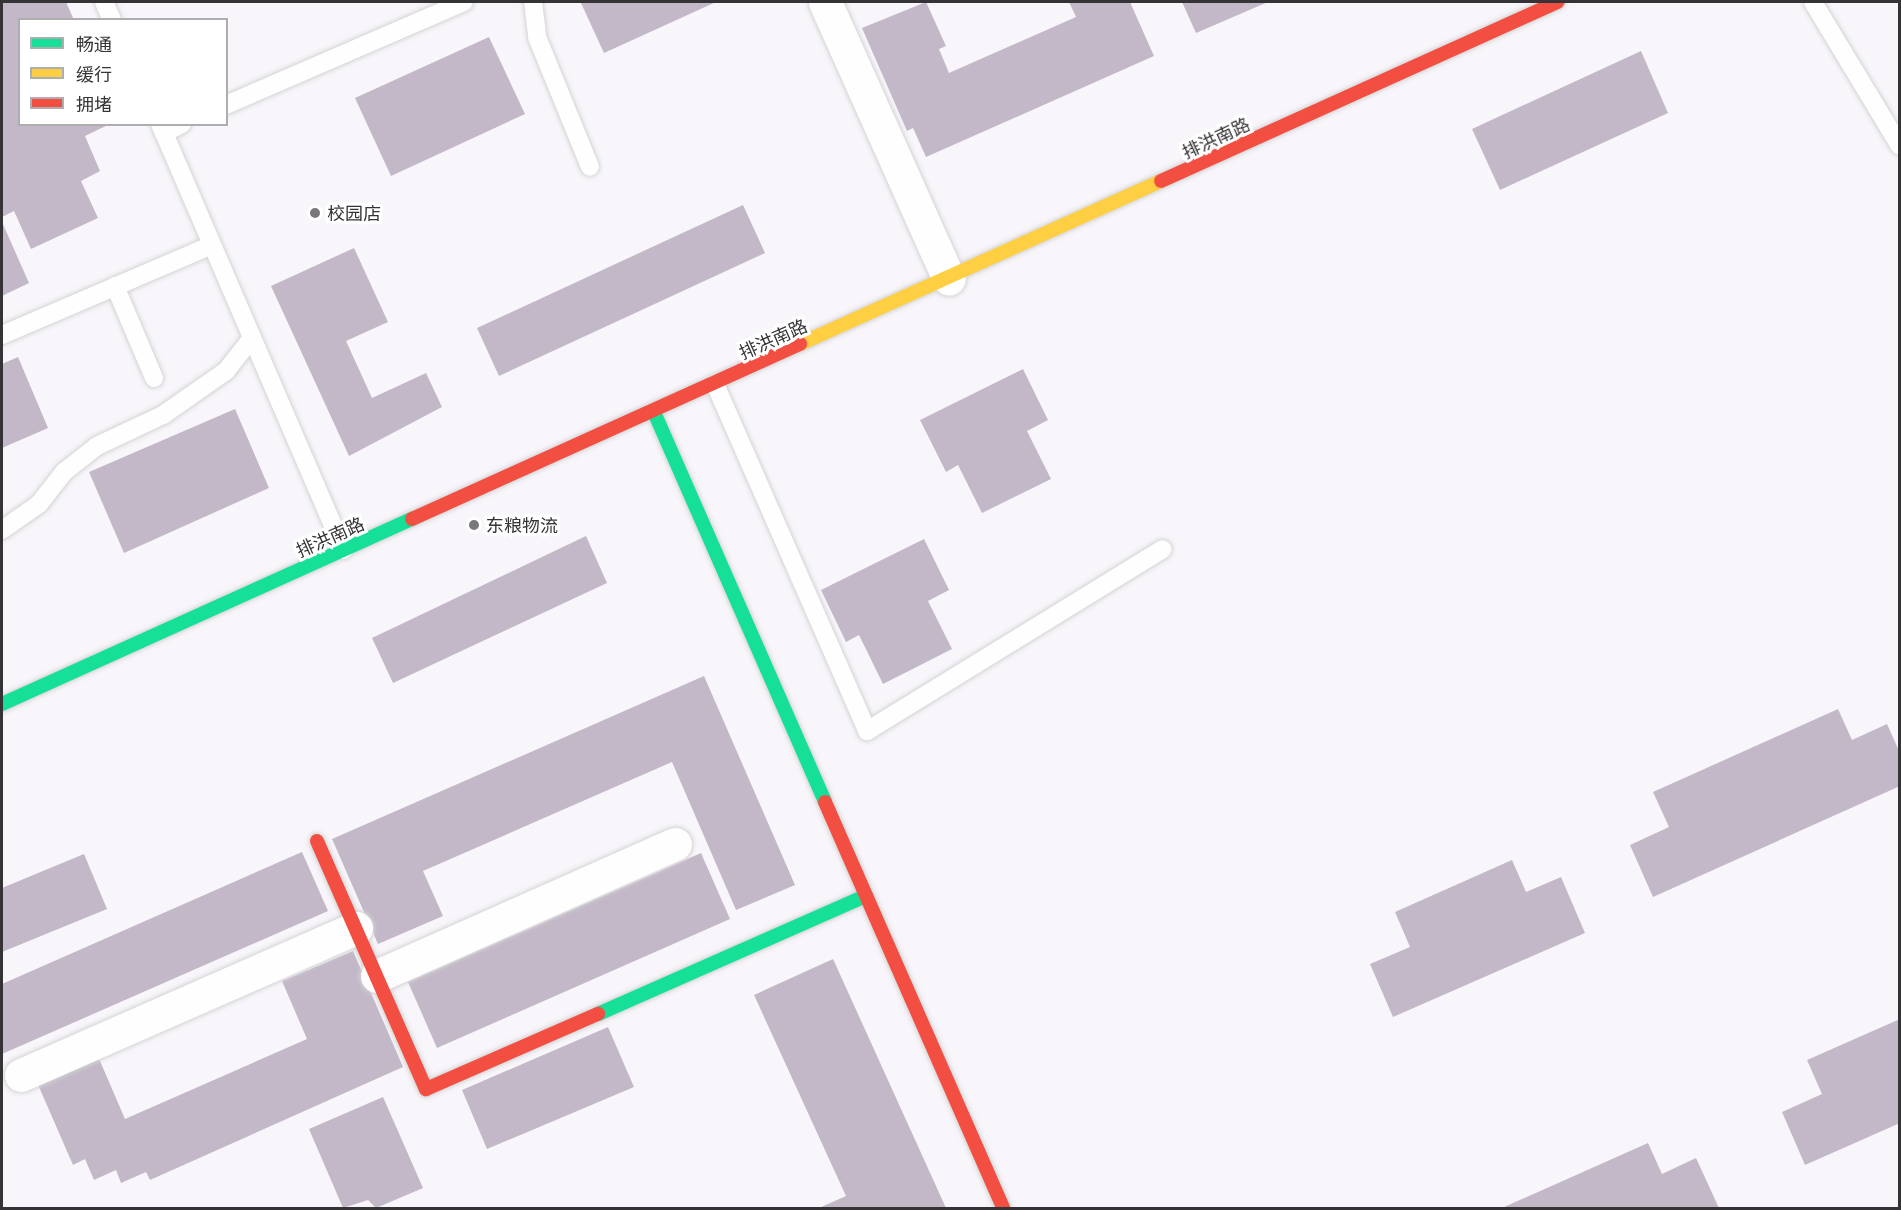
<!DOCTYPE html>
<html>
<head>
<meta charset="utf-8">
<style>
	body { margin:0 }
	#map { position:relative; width:1901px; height:1210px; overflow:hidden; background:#f8f6fa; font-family:"Golos Text","Noto Sans SC",sans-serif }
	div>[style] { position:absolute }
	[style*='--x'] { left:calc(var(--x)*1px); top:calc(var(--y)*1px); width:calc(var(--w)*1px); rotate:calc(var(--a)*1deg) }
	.building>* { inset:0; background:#c3b8c8 }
	.roads { filter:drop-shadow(0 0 2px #d4d3d5) drop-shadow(0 0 2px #d4d3d5) }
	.lane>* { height:18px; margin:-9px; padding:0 9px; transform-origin:9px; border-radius:9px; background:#fefefe }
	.street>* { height:33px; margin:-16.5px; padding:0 16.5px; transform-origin:16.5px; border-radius:16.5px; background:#fefefe }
	.fast>* { height:14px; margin:-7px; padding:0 7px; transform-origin:7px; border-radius:7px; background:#16e098 }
	.slow>* { height:14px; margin:-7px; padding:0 7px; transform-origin:7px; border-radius:7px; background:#ffcf43 }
	.jam>* { height:14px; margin:-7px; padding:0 7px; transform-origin:7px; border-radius:7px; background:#f24e42 }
	.dots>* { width:16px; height:16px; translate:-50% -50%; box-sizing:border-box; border:3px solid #fff; border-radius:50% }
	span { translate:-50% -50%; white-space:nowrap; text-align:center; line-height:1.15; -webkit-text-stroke:6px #fff; paint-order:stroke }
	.street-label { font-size:18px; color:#353336 }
	.poi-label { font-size:18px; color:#353336 }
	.left { translate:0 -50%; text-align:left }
	.frame { position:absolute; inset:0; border:3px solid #353336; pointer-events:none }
	.legend { position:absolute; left:18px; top:18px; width:210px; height:108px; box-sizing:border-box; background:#fff; border:2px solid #aeadaf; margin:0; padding:8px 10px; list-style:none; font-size:18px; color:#353336 }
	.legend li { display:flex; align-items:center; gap:12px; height:30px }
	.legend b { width:30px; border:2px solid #aeadaf }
</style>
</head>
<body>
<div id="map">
	<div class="building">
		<i style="clip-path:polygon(2px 2px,66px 2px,74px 20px,20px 20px,20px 124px,110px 124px,85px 136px,100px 171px,81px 181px,98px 218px,31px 249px,14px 211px,2px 217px)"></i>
		<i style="clip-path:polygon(585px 2px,716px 2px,604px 53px,581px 3px)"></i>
		<i style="clip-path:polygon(926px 2px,946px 46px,939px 49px,949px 73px,1076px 17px,1069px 2px,1130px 2px,1154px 56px,926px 157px,913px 128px,907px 131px,862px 28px)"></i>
		<i style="clip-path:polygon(1182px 2px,1268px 2px,1196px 33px)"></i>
		<i style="clip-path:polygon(489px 37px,525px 114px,391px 176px,355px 98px)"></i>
		<i style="clip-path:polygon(1641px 51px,1668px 113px,1500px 190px,1472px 129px)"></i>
		<i style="clip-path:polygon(743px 205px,765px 253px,499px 376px,477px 328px)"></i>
		<i style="clip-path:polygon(2px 222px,29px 283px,2px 296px)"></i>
		<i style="clip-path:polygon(354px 248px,388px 322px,346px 341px,372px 398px,426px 373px,442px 407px,349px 456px,271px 286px)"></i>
		<i style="clip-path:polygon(18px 357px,48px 428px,2px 448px,2px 364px)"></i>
		<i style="clip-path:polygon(1023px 369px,1048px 420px,1027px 431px,1051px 479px,982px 513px,958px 465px,946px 472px,920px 420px)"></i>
		<i style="clip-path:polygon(235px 409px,269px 488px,124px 553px,89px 472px)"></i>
		<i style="clip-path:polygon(586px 536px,607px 583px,393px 683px,372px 638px)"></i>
		<i style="clip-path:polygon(924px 539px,949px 590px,928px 601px,952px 649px,883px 684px,859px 635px,846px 642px,821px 590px)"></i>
		<i style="clip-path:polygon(704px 676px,795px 885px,736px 910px,672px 762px,423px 871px,443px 916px,378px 944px,332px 839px)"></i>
		<i style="clip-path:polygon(1838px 709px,1852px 740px,1887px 724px,1900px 753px,1900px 786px,1653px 897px,1630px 845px,1669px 827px,1653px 792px)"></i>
		<i style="clip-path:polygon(302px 852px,328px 911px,2px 1054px,2px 984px)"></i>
		<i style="clip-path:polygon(701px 853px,730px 919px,437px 1048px,408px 982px)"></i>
		<i style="clip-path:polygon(84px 854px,107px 909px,2px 952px,2px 888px)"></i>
		<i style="clip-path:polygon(1512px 860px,1526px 892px,1561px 877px,1585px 933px,1393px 1017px,1370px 964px,1410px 947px,1395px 912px)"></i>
		<i style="clip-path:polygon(353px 951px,403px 1067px,150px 1180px,146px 1172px,121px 1183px,116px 1170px,94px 1180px,85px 1159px,73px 1165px,36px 1080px,97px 1054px,125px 1119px,307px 1039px,282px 981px)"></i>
		<i style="clip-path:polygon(833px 959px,946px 1208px,819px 1208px,846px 1196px,754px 995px)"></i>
		<i style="clip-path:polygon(1900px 1019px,1900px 1123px,1805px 1165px,1782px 1112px,1822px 1094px,1807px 1060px)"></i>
		<i style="clip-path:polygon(608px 1027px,634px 1087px,487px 1149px,462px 1090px)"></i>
		<i style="clip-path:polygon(383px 1097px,423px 1188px,376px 1208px,368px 1200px,343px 1208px,309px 1129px)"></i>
		<i style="clip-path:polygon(1648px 1143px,1662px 1174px,1696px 1158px,1719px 1208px,1502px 1208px)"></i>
	</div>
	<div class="roads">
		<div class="lane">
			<i style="--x:104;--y:2;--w:20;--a:66"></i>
			<i style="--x:533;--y:2;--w:35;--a:83"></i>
			<i style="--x:537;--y:37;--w:140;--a:67.8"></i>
			<i style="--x:1813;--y:2;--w:168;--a:58.9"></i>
			<i style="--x:226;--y:105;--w:259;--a:-23.4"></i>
			<i style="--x:160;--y:124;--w:10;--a:66"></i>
			<i style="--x:164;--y:133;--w:20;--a:-27"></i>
			<i style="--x:164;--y:133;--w:454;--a:66.7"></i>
			<i style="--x:115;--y:286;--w:100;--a:67"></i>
			<i style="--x:2;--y:335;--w:228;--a:-23.2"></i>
			<i style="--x:715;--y:384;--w:379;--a:66.3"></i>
			<i style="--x:867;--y:731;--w:347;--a:-31.6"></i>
			<i style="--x:2;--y:530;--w:45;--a:-35.1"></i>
			<i style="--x:39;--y:504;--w:41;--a:-52"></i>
			<i style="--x:64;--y:472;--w:42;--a:-38.2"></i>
			<i style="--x:97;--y:446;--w:73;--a:-25.2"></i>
			<i style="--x:163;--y:415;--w:77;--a:-34.9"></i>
			<i style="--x:226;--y:371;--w:42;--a:-51.8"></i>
		</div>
		<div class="street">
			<i style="--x:825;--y:2;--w:303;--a:65.9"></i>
			<i style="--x:377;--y:976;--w:326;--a:-23.9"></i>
			<i style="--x:21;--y:1075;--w:366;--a:-23.7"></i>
		</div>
		<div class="fast">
			<i style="--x:654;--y:412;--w:426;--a:66.3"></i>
			<i style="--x:2;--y:704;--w:450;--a:-24.3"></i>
			<i style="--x:598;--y:1014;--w:293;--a:-23.8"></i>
		</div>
		<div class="slow">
			<i style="--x:800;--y:344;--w:396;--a:-24.3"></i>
		</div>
		<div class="jam">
			<i style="--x:1161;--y:181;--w:435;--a:-24.3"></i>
			<i style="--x:412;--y:519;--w:426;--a:-24.3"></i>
			<i style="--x:825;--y:802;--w:443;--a:66.3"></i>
			<i style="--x:317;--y:841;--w:271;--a:66.3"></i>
			<i style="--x:426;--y:1089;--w:188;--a:-23.6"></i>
		</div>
	</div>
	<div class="dots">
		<i style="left:315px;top:213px;background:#79777b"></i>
		<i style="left:474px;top:525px;background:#79777b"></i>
	</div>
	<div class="street-label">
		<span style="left:1216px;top:138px;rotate:-25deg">排洪南路</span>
		<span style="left:773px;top:339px;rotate:-24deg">排洪南路</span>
		<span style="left:330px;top:537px;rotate:-24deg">排洪南路</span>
	</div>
	<div class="poi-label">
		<span class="left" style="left:327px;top:213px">校园店</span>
		<span class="left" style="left:486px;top:525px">东粮物流</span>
	</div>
	<div class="frame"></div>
	<ul class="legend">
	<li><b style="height:8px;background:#16e098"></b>畅通</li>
	<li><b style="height:8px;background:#ffcf43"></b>缓行</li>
	<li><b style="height:8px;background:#f24e42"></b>拥堵</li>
	</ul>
</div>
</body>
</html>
